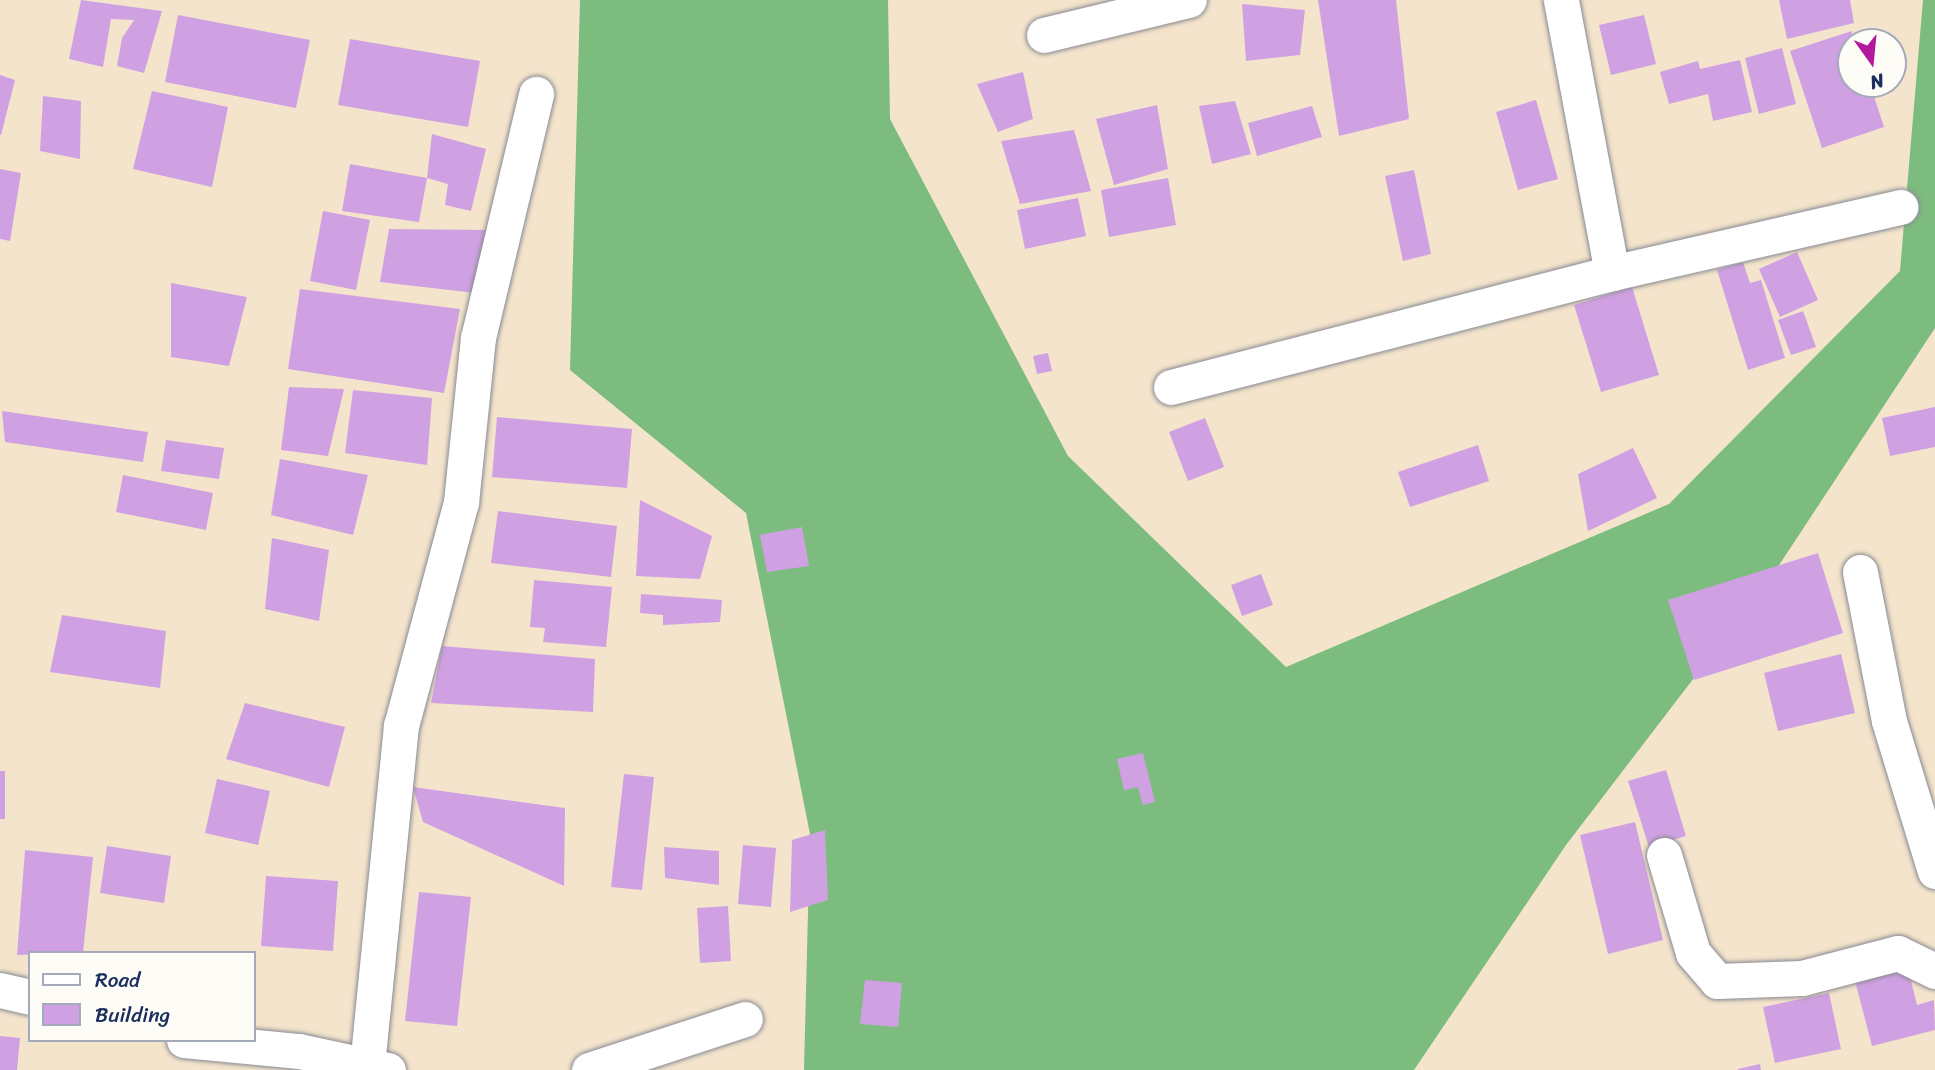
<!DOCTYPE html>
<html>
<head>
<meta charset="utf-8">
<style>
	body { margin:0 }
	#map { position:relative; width:1935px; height:1070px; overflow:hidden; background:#f4e4cb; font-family:Sriracha,sans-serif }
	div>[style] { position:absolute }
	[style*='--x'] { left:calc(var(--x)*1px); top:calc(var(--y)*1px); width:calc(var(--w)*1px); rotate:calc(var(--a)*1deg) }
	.forest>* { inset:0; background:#7cbc7e }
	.building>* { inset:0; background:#d0a1e2 }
	.roads { filter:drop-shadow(0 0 2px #888a94) drop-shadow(0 0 2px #888a94) }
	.minor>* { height:35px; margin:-17.5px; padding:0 17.5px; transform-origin:17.5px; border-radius:17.5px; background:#fff }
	span { translate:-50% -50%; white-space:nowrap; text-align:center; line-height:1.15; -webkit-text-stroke:6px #fdfcf7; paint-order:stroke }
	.legend { position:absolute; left:28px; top:951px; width:228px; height:91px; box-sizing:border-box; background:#fdfcf7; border:2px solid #a3aaba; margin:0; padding:9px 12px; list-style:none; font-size:21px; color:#1b2f5e }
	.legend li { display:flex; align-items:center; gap:14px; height:35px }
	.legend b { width:35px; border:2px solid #a3aaba }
	.north { position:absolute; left:1837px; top:28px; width:70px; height:70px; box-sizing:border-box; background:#fdfcf7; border:2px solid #a3aaba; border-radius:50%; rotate:165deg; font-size:19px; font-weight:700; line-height:28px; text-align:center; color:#1b2f5e }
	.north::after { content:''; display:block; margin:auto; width:24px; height:32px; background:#b5179e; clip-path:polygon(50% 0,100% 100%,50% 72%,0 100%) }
</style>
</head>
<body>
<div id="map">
	<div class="forest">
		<i style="clip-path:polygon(580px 0,888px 0,890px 119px,1068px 456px,1286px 667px,1669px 504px,1900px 271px,1923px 0,1935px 0,1935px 328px,1772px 576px,1566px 845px,1414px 1070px,804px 1070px,810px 834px,746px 513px,570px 370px)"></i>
	</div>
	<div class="building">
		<i style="clip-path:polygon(81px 0,162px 11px,144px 73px,117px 66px,122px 38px,134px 20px,111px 19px,103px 67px,69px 59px)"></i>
		<i style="clip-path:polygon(1318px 0,1396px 0,1409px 119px,1339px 136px)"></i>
		<i style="clip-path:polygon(1779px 0,1850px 0,1854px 23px,1787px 39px)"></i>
		<i style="clip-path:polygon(1242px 4px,1305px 10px,1300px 55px,1246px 61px)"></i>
		<i style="clip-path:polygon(178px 15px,310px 40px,296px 108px,165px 82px)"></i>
		<i style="clip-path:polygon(1644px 15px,1656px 64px,1611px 75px,1599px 25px)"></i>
		<i style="clip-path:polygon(1852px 31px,1851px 84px,1870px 84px,1884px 127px,1822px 148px,1790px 51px)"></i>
		<i style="clip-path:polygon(350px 39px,480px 61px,468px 127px,338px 105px)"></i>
		<i style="clip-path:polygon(1782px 48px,1796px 104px,1759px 114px,1745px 58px)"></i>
		<i style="clip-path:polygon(1740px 60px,1752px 112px,1713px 121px,1708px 94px,1669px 104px,1660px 72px,1698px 61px,1700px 69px)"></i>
		<i style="clip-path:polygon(1023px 72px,1033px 119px,998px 132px,977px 84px)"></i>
		<i style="clip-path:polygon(0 75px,15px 80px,1px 135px,0 135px)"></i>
		<i style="clip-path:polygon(152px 91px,228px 107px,212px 187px,133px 169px)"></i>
		<i style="clip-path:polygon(43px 96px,81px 101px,80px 159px,40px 151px)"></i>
		<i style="clip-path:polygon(1536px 100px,1558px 179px,1518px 190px,1496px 112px)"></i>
		<i style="clip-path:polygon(1235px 101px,1251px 154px,1212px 164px,1199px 106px)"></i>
		<i style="clip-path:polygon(1157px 105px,1168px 169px,1114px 185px,1096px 119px)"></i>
		<i style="clip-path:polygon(1312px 106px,1322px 137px,1257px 156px,1248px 123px)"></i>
		<i style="clip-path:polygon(1074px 130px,1091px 191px,1020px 204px,1001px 141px)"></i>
		<i style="clip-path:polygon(432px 134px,486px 149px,471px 211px,445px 205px,448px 184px,427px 178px)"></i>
		<i style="clip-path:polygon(350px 164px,427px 178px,419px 222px,342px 211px)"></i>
		<i style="clip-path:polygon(0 169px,21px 173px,10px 241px,0 239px)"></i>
		<i style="clip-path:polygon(1414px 170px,1431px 254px,1403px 261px,1385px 176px)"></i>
		<i style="clip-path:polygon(1168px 178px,1176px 225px,1109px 237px,1101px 190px)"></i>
		<i style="clip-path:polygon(1078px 198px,1086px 236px,1025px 249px,1017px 210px)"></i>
		<i style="clip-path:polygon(323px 211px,370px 220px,356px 290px,310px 281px)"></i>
		<i style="clip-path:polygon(389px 229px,488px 230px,475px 293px,380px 282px)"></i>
		<i style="clip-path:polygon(1797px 252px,1818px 300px,1780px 317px,1759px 269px)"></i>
		<i style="clip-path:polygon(1743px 262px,1750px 283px,1761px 280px,1785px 358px,1748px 370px,1717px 270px)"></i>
		<i style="clip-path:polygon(171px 283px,247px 297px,229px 366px,171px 357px)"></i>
		<i style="clip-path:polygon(1632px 287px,1659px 375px,1601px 392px,1574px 305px)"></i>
		<i style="clip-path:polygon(300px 289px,460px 309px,444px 393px,288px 369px)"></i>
		<i style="clip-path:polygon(1803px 311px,1816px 347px,1791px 355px,1778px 320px)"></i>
		<i style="clip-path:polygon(1048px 353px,1052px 371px,1037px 374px,1033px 356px)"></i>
		<i style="clip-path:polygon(289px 387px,344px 389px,328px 456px,281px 450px)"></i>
		<i style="clip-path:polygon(353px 390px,432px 398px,427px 465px,345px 453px)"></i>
		<i style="clip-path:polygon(1935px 407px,1935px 447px,1890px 456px,1882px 418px)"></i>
		<i style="clip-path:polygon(2px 411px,148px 432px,143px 462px,5px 442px)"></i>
		<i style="clip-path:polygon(497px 417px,632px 429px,627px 488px,492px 477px)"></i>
		<i style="clip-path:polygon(1205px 418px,1224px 467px,1188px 481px,1169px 432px)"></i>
		<i style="clip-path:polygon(166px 440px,224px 448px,219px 479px,161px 471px)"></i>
		<i style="clip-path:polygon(1478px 445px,1489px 481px,1410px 507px,1398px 472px)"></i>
		<i style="clip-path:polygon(1633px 448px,1657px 498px,1588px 531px,1578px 474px)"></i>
		<i style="clip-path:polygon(280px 459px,368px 475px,353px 535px,271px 515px)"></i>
		<i style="clip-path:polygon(123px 475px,213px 493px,206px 530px,116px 512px)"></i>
		<i style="clip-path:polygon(640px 500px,712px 536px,700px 579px,636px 576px)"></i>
		<i style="clip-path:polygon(498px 511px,617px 526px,611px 577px,491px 563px)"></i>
		<i style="clip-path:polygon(802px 527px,809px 566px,767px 572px,760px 535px)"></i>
		<i style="clip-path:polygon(272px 538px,329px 550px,319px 621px,265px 609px)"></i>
		<i style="clip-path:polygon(1818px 553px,1843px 633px,1694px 680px,1668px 600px)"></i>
		<i style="clip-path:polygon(1261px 574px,1273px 605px,1242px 616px,1231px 585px)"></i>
		<i style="clip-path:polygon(534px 580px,612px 587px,606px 647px,543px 642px,545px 628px,530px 627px)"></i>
		<i style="clip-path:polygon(641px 594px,722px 600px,720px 622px,663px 625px,663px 615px,640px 613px)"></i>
		<i style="clip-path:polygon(62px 615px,166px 631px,160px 688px,50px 672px)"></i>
		<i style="clip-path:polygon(442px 646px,595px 659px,593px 712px,431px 703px)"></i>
		<i style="clip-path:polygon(1841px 654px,1855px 713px,1778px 731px,1764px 673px)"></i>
		<i style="clip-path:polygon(245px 703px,345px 727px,329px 787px,226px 759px)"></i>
		<i style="clip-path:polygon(1143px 753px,1155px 802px,1143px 805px,1138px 787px,1124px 790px,1117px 759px)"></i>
		<i style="clip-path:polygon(1666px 770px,1686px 836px,1649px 847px,1628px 781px)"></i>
		<i style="clip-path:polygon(0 771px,5px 771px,5px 819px,0 819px)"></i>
		<i style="clip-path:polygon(624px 774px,654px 777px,642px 890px,611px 887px)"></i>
		<i style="clip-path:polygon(217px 779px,270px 791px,258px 845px,205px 833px)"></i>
		<i style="clip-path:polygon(413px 787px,565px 808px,564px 886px,423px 822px)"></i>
		<i style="clip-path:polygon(1635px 822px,1663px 940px,1608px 954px,1580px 835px)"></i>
		<i style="clip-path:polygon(825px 830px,828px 900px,790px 912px,792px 840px)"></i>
		<i style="clip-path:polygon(743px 845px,776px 848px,771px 907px,738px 904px)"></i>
		<i style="clip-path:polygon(107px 846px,171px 856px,164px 903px,100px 893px)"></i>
		<i style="clip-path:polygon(664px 847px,719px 851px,719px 885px,665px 878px)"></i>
		<i style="clip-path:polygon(25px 850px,93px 857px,83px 953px,17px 955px)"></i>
		<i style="clip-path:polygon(266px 876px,338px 881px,333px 951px,261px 946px)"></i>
		<i style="clip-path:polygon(419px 892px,471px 897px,457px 1026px,405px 1021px)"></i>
		<i style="clip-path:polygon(728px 906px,731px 961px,700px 963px,697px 908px)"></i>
		<i style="clip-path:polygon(1908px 968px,1917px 1005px,1934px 1000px,1935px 1030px,1872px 1046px,1855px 981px)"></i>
		<i style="clip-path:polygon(865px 980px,902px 983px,898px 1027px,860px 1024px)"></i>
		<i style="clip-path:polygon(1829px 993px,1841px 1049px,1775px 1063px,1763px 1007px)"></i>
		<i style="clip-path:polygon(0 1036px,20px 1038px,17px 1070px,0 1070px)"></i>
		<i style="clip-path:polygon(1760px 1064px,1761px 1070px,1738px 1070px,1738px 1069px)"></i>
	</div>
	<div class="roads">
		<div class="minor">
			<i style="--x:1044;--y:35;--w:149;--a:-13.6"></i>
			<i style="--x:1612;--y:273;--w:296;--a:-12.9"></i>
			<i style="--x:1171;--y:387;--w:455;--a:-14.5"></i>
			<i style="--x:1612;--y:273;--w:278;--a:-100.6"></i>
			<i style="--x:1860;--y:572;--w:152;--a:79"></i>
			<i style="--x:1889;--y:721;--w:157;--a:73"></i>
			<i style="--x:1664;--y:855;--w:102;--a:73.5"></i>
			<i style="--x:1693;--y:953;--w:37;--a:49"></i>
			<i style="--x:1717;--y:981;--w:85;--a:-2"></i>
			<i style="--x:1802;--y:978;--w:99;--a:-14.6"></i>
			<i style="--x:1898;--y:953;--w:41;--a:25.9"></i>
			<i style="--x:0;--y:990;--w:31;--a:13"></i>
			<i style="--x:184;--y:1040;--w:116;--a:5.5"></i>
			<i style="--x:299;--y:1051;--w:91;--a:12.1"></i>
			<i style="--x:367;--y:1066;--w:342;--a:-84.3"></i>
			<i style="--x:401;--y:726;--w:232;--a:-75"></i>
			<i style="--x:461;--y:502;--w:165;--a:-84.1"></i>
			<i style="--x:478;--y:338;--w:251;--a:-76.6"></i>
			<i style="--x:589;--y:1070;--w:164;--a:-18.1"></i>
		</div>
	</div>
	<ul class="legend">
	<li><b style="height:9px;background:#fff"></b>Road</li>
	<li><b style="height:19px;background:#d0a1e2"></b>Building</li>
	</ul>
	<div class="north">N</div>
</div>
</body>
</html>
